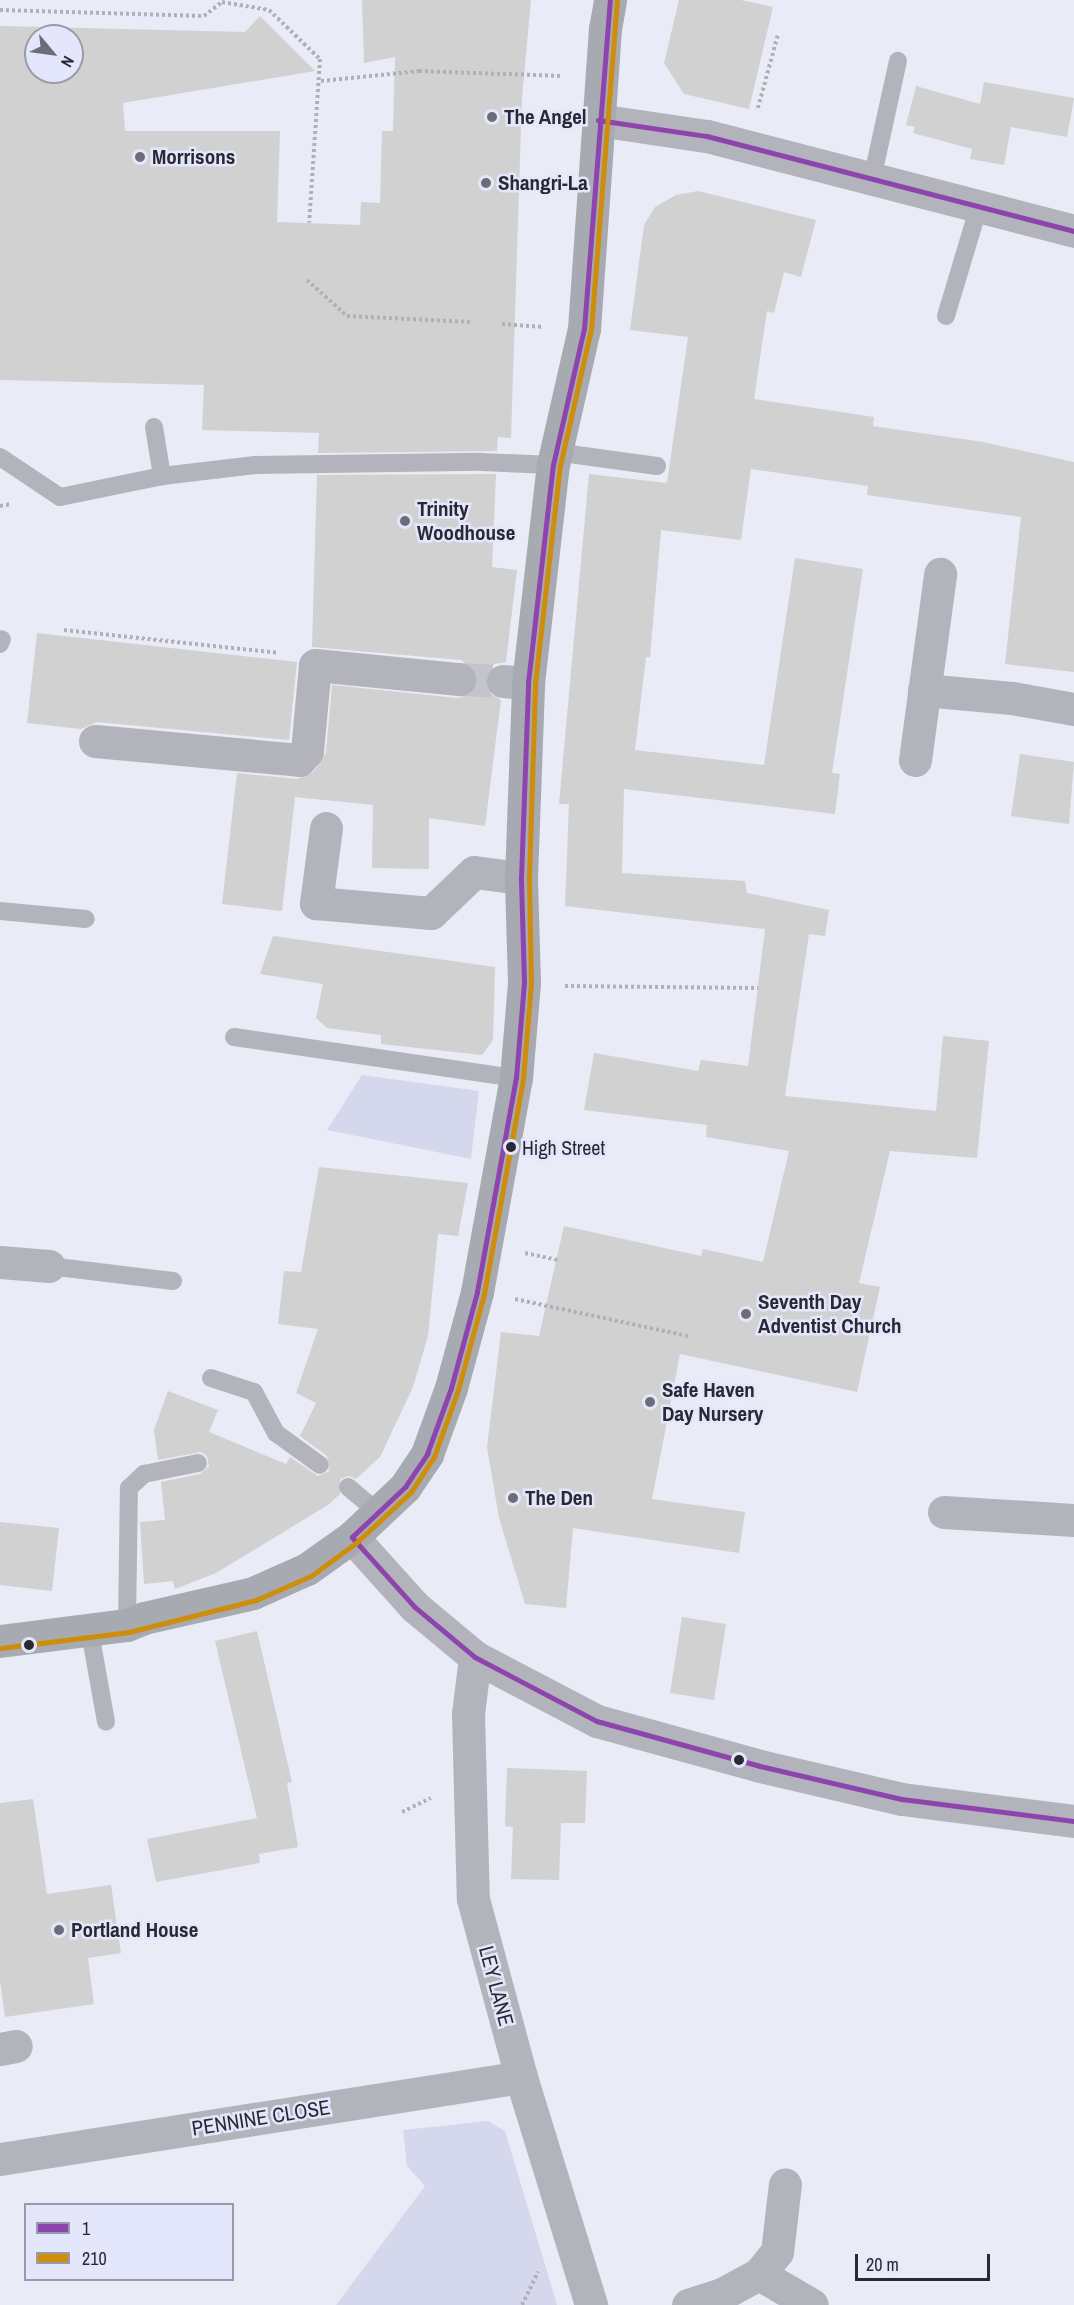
<!DOCTYPE html>
<html>
<head>
<meta charset="utf-8">
<style>
	body { margin:0 }
	#map { position:relative; width:1074px; height:2305px; overflow:hidden; background:#e9ebf6; font-family:"Archivo Narrow",sans-serif }
	div>[style] { position:absolute }
	[style*='--x'] { left:calc(var(--x)*1px); top:calc(var(--y)*1px); width:calc(var(--w)*1px); rotate:calc(var(--a)*1deg) }
	.green>* { inset:0; background:#d5d8ec }
	.building>* { inset:0; background:#d1d1d1 }
	.street-tunnel>* { height:33px; margin-top:-16.5px; transform-origin:0; background:repeating-linear-gradient(90deg,#c2c4cf 0 33px,transparent 0 49px) }
	.path>* { height:4px; margin-top:-2px; transform-origin:0; background:repeating-linear-gradient(90deg,#b0b1b8 0 3px,transparent 0 6px) }
	.lane>* { height:18px; margin:-9px; padding:0 9px; transform-origin:9px; border-radius:9px; background:#b3b4bb }
	.street>* { height:33px; margin:-16.5px; padding:0 16.5px; transform-origin:16.5px; border-radius:16.5px; background:#b3b4bb }
	.secondary>* { height:33px; margin:-16.5px; padding:0 16.5px; transform-origin:16.5px; border-radius:16.5px; background:#a8aab2 }
	.bus-1>* { height:4.5px; margin:-2.25px; padding:0 2.25px; transform-origin:2.25px; border-radius:2.25px; background:#8e44ad }
	.bus-2>* { height:4.5px; margin:-2.25px; padding:0 2.25px; transform-origin:2.25px; border-radius:2.25px; background:#ce8d0a }
	.dots>* { width:16px; height:16px; translate:-50% -50%; box-sizing:border-box; border:3px solid #e4e7fb; border-radius:50% }
	span { translate:-50% -50%; white-space:nowrap; text-align:center; line-height:1.15; -webkit-text-stroke:5px #e4e7fb; paint-order:stroke }
	.bus-label { font-size:20px; color:#282933 }
	.left { translate:0 -50%; text-align:left }
	.poi-label { font-size:21px; color:#282933; font-weight:700 }
	.street-label { font-size:21px; color:#282933 }
	.legend { position:absolute; left:24px; top:2203px; width:210px; height:78px; box-sizing:border-box; background:#e4e7fb; border:2px solid #999bab; margin:0; padding:8px 10px; list-style:none; font-size:18px; color:#282933 }
	.legend li { display:flex; align-items:center; gap:12px; height:30px }
	.legend b { width:30px; border:2px solid #999bab }
	.north { position:absolute; left:24px; top:24px; width:60px; height:60px; box-sizing:border-box; background:#e4e7fb; border:2px solid #999bab; border-radius:50%; rotate:119deg; font-size:16px; font-weight:700; line-height:24px; text-align:center; color:#282933 }
	.north::after { content:''; display:block; margin:auto; width:21px; height:27px; background:#6c6d77; clip-path:polygon(50% 0,100% 100%,50% 72%,0 100%) }
	.scale { position:absolute; left:855px; top:2254px; width:135px; height:27px; box-sizing:border-box; border:3px solid #282933; border-top:0; padding-left:8px; font-size:18px; line-height:21px; white-space:nowrap; color:#282933; -webkit-text-stroke:4px #e4e7fb; paint-order:stroke }
</style>
</head>
<body>
<div id="map">
	<div class="green">
		<i style="clip-path:polygon(362px 1075px,479px 1091px,471px 1159px,327px 1130px)"></i>
		<i style="clip-path:polygon(488px 2121px,505px 2131px,557px 2305px,336px 2305px,425px 2186px,407px 2166px,403px 2130px)"></i>
	</div>
	<div class="building">
		<i style="clip-path:polygon(evenodd,362px 0,531px 0,522px 97px,511px 438px,498px 437px,497px 451px,318px 453px,319px 433px,202px 430px,204px 385px,0 380px,0 26px,245px 32px,260px 16px,315px 71px,123px 103px,125px 131px,280px 131px,277px 222px,360px 225px,361px 202px,380px 203px,382px 131px,393px 131px,395px 57px,364px 63px,362px 0,36px 36px,72px 36px,72px 72px,36px 72px,36px 36px)"></i>
		<i style="clip-path:polygon(679px 0,741px 0,773px 7px,749px 109px,684px 94px,664px 63px)"></i>
		<i style="clip-path:polygon(984px 82px,1074px 98px,1067px 137px,1011px 127px,1004px 165px,970px 159px,972px 149px,913px 133px,915px 127px,906px 125px,916px 86px,980px 104px)"></i>
		<i style="clip-path:polygon(698px 191px,816px 220px,801px 277px,784px 272px,774px 313px,767px 311px,754px 399px,874px 417px,873px 426px,983px 442px,1074px 462px,1074px 672px,1005px 664px,1021px 517px,867px 495px,868px 486px,751px 469px,741px 540px,661px 530px,650px 657px,646px 657px,635px 750px,764px 765px,795px 558px,863px 569px,832px 773px,840px 774px,835px 814px,624px 789px,622px 873px,745px 881px,747px 893px,829px 910px,825px 936px,809px 934px,785px 1096px,936px 1111px,943px 1036px,989px 1041px,977px 1158px,890px 1151px,859px 1283px,880px 1287px,857px 1392px,680px 1354px,652px 1499px,745px 1512px,739px 1553px,573px 1528px,566px 1608px,525px 1604px,499px 1518px,487px 1447px,501px 1332px,539px 1336px,564px 1226px,701px 1256px,703px 1249px,763px 1262px,789px 1151px,706px 1137px,707px 1125px,584px 1110px,594px 1053px,698px 1071px,701px 1060px,748px 1066px,765px 929px,565px 906px,569px 804px,559px 804px,589px 474px,667px 483px,688px 337px,630px 330px,644px 225px,655px 207px,676px 195px)"></i>
		<i style="clip-path:polygon(496px 474px,492px 567px,517px 570px,506px 662px,494px 664px,484px 679px,486px 690px,501px 700px,485px 826px,429px 818px,429px 869px,372px 868px,373px 805px,295px 797px,282px 911px,222px 904px,237px 773px,297px 779px,313px 772px,326px 753px,332px 685px,457px 698px,467px 696px,478px 681px,476px 671px,461px 660px,312px 647px,317px 475px)"></i>
		<i style="clip-path:polygon(37px 633px,297px 662px,289px 740px,97px 722px,81px 729px,27px 723px)"></i>
		<i style="clip-path:polygon(1020px 754px,1074px 762px,1069px 824px,1011px 816px)"></i>
		<i style="clip-path:polygon(273px 936px,495px 967px,493px 1040px,482px 1055px,381px 1044px,381px 1035px,327px 1028px,316px 1018px,323px 984px,260px 974px)"></i>
		<i style="clip-path:polygon(319px 1167px,468px 1183px,458px 1236px,438px 1234px,428px 1336px,413px 1387px,380px 1457px,356px 1479px,349px 1476px,340px 1479px,340px 1494px,328px 1505px,216px 1573px,175px 1589px,173px 1581px,144px 1584px,140px 1522px,165px 1520px,161px 1482px,200px 1474px,209px 1466px,207px 1456px,201px 1452px,158px 1460px,154px 1430px,168px 1391px,218px 1410px,209px 1432px,286px 1464px,290px 1457px,318px 1476px,329px 1471px,327px 1456px,300px 1436px,316px 1403px,296px 1393px,318px 1329px,278px 1324px,284px 1271px,301px 1272px)"></i>
		<i style="clip-path:polygon(0 1522px,59px 1528px,52px 1591px,0 1585px)"></i>
		<i style="clip-path:polygon(682px 1617px,726px 1624px,714px 1700px,670px 1693px)"></i>
		<i style="clip-path:polygon(257px 1631px,292px 1782px,287px 1783px,298px 1847px,259px 1854px,260px 1863px,156px 1882px,147px 1839px,257px 1818px,215px 1641px)"></i>
		<i style="clip-path:polygon(507px 1768px,587px 1771px,585px 1823px,561px 1823px,559px 1880px,511px 1879px,513px 1827px,505px 1826px)"></i>
		<i style="clip-path:polygon(33px 1799px,47px 1894px,111px 1885px,121px 1953px,88px 1958px,94px 2004px,5px 2017px,0 1980px,0 1803px)"></i>
	</div>
	<div class="street-tunnel">
		<i style="--x:459;--y:679;--w:44;--a:2.6"></i>
	</div>
	<div class="path">
		<i style="--x:0;--y:10;--w:204;--a:1.7"></i>
		<i style="--x:204;--y:16;--w:23;--a:-38"></i>
		<i style="--x:222;--y:2;--w:48;--a:9.7"></i>
		<i style="--x:269;--y:10;--w:71;--a:43.9"></i>
		<i style="--x:320;--y:59;--w:164;--a:93.8"></i>
		<i style="--x:321;--y:81;--w:99;--a:-5.8"></i>
		<i style="--x:419;--y:71;--w:142;--a:2"></i>
		<i style="--x:758;--y:108;--w:77;--a:-74.9"></i>
		<i style="--x:307;--y:280;--w:54;--a:42"></i>
		<i style="--x:347;--y:316;--w:124;--a:2.8"></i>
		<i style="--x:502;--y:324;--w:42;--a:4.1"></i>
		<i style="--x:0;--y:506;--w:11;--a:-10"></i>
		<i style="--x:64;--y:630;--w:215;--a:6.1"></i>
		<i style="--x:565;--y:986;--w:193;--a:0.6"></i>
		<i style="--x:525;--y:1253;--w:33;--a:12"></i>
		<i style="--x:515;--y:1299;--w:177;--a:12.1"></i>
		<i style="--x:402;--y:1812;--w:32;--a:-26"></i>
		<i style="--x:522;--y:2305;--w:37;--a:-64"></i>
	</div>
	<div class="lane">
		<i style="--x:872;--y:179;--w:121;--a:-77.6"></i>
		<i style="--x:946;--y:316;--w:115;--a:-73.3"></i>
		<i style="--x:154;--y:427;--w:50;--a:80.7"></i>
		<i style="--x:555;--y:452;--w:103;--a:7.8"></i>
		<i style="--x:0;--y:457;--w:72;--a:33.7"></i>
		<i style="--x:60;--y:497;--w:104;--a:-11.6"></i>
		<i style="--x:162;--y:476;--w:94;--a:-6.7"></i>
		<i style="--x:255;--y:465;--w:226;--a:-0.8"></i>
		<i style="--x:481;--y:462;--w:72;--a:2.4"></i>
		<i style="--x:0;--y:644;--w:5;--a:-68"></i>
		<i style="--x:0;--y:911;--w:86;--a:5.3"></i>
		<i style="--x:234;--y:1037;--w:285;--a:8.3"></i>
		<i style="--x:49;--y:1266;--w:125;--a:6.9"></i>
		<i style="--x:211;--y:1378;--w:45;--a:18"></i>
		<i style="--x:254;--y:1392;--w:47;--a:61.8"></i>
		<i style="--x:276;--y:1433;--w:54;--a:36"></i>
		<i style="--x:348;--y:1487;--w:39;--a:40"></i>
		<i style="--x:127;--y:1625;--w:137;--a:-89.2"></i>
		<i style="--x:129;--y:1488;--w:21;--a:-43"></i>
		<i style="--x:144;--y:1474;--w:55;--a:-11.5"></i>
		<i style="--x:90;--y:1632;--w:91;--a:79.9"></i>
	</div>
	<div class="street">
		<i style="--x:598;--y:120;--w:110;--a:8.4"></i>
		<i style="--x:707;--y:136;--w:379;--a:14.5"></i>
		<i style="--x:503;--y:681;--w:25;--a:5"></i>
		<i style="--x:924;--y:690;--w:88;--a:5.2"></i>
		<i style="--x:1012;--y:698;--w:63;--a:10.1"></i>
		<i style="--x:95;--y:741;--w:205;--a:5.3"></i>
		<i style="--x:299;--y:760;--w:12;--a:-48"></i>
		<i style="--x:307;--y:751;--w:86;--a:-84.7"></i>
		<i style="--x:315;--y:665;--w:145;--a:5.6"></i>
		<i style="--x:915;--y:760;--w:188;--a:-82.3"></i>
		<i style="--x:326;--y:828;--w:76;--a:97.6"></i>
		<i style="--x:316;--y:903;--w:115;--a:5"></i>
		<i style="--x:431;--y:913;--w:59;--a:-43.6"></i>
		<i style="--x:474;--y:872;--w:47;--a:7.3"></i>
		<i style="--x:0;--y:1262;--w:49;--a:4.7"></i>
		<i style="--x:944;--y:1512;--w:130;--a:3.5"></i>
		<i style="--x:352;--y:1537;--w:94;--a:48"></i>
		<i style="--x:415;--y:1607;--w:78;--a:39.8"></i>
		<i style="--x:475;--y:1657;--w:138;--a:27.7"></i>
		<i style="--x:597;--y:1721;--w:169;--a:15.4"></i>
		<i style="--x:760;--y:1766;--w:146;--a:13.1"></i>
		<i style="--x:902;--y:1799;--w:173;--a:7.3"></i>
		<i style="--x:475;--y:1657;--w:57;--a:97"></i>
		<i style="--x:468;--y:1714;--w:185;--a:88.5"></i>
		<i style="--x:473;--y:1899;--w:184;--a:74.9"></i>
		<i style="--x:521;--y:2077;--w:239;--a:72.9"></i>
		<i style="--x:0;--y:2049;--w:16;--a:-11"></i>
		<i style="--x:0;--y:2159;--w:527;--a:-8.94"></i>
		<i style="--x:759;--y:2274;--w:61;--a:30.3"></i>
		<i style="--x:688;--y:2305;--w:36;--a:-18"></i>
		<i style="--x:722;--y:2294;--w:42;--a:-28.4"></i>
		<i style="--x:759;--y:2274;--w:28;--a:-51"></i>
		<i style="--x:777;--y:2252;--w:68;--a:-83.3"></i>
	</div>
	<div class="secondary">
		<i style="--x:0;--y:1641;--w:128;--a:-7.2"></i>
		<i style="--x:127;--y:1625;--w:18;--a:-22"></i>
		<i style="--x:144;--y:1618;--w:112;--a:-12.9"></i>
		<i style="--x:253;--y:1593;--w:59;--a:-24"></i>
		<i style="--x:307;--y:1569;--w:55;--a:-35.4"></i>
		<i style="--x:352;--y:1537;--w:73;--a:-43.3"></i>
		<i style="--x:405;--y:1487;--w:40;--a:-56"></i>
		<i style="--x:427;--y:1454;--w:70;--a:-70"></i>
		<i style="--x:451;--y:1388;--w:99;--a:-74.8"></i>
		<i style="--x:477;--y:1292;--w:218;--a:-79.7"></i>
		<i style="--x:516;--y:1078;--w:96;--a:-85.2"></i>
		<i style="--x:524;--y:982;--w:104;--a:-91.7"></i>
		<i style="--x:521;--y:878;--w:195;--a:-87.9"></i>
		<i style="--x:528;--y:683;--w:219;--a:-83.5"></i>
		<i style="--x:553;--y:465;--w:139;--a:-77.2"></i>
		<i style="--x:584;--y:329;--w:301;--a:-86"></i>
		<i style="--x:605;--y:29;--w:29;--a:-80"></i>
	</div>
	<div class="bus-1">
		<i style="--x:598;--y:120;--w:110;--a:8.4"></i>
		<i style="--x:707;--y:136;--w:379;--a:14.5"></i>
		<i style="--x:352;--y:1537;--w:73;--a:-43.3"></i>
		<i style="--x:405;--y:1487;--w:40;--a:-56"></i>
		<i style="--x:427;--y:1454;--w:70;--a:-70"></i>
		<i style="--x:451;--y:1388;--w:99;--a:-74.8"></i>
		<i style="--x:477;--y:1292;--w:218;--a:-79.7"></i>
		<i style="--x:516;--y:1078;--w:96;--a:-85.2"></i>
		<i style="--x:524;--y:982;--w:104;--a:-91.7"></i>
		<i style="--x:521;--y:878;--w:195;--a:-87.9"></i>
		<i style="--x:528;--y:683;--w:219;--a:-83.5"></i>
		<i style="--x:553;--y:465;--w:139;--a:-77.2"></i>
		<i style="--x:584;--y:329;--w:330;--a:-85.5"></i>
		<i style="--x:352;--y:1537;--w:94;--a:48"></i>
		<i style="--x:415;--y:1607;--w:78;--a:39.8"></i>
		<i style="--x:475;--y:1657;--w:138;--a:27.7"></i>
		<i style="--x:597;--y:1721;--w:169;--a:15.4"></i>
		<i style="--x:760;--y:1766;--w:146;--a:13.1"></i>
		<i style="--x:902;--y:1799;--w:173;--a:7.3"></i>
	</div>
	<div class="bus-2">
		<i style="--x:1;--y:1648;--w:129;--a:-7.1"></i>
		<i style="--x:129;--y:1632;--w:131;--a:-14.1"></i>
		<i style="--x:256;--y:1600;--w:60;--a:-23.6"></i>
		<i style="--x:311;--y:1576;--w:56;--a:-36.3"></i>
		<i style="--x:356;--y:1543;--w:75;--a:-42.8"></i>
		<i style="--x:411;--y:1492;--w:42;--a:-56.7"></i>
		<i style="--x:434;--y:1457;--w:71;--a:-70.3"></i>
		<i style="--x:458;--y:1390;--w:99;--a:-74.8"></i>
		<i style="--x:484;--y:1294;--w:219;--a:-79.7"></i>
		<i style="--x:523;--y:1079;--w:96;--a:-85.2"></i>
		<i style="--x:531;--y:983;--w:105;--a:-91.1"></i>
		<i style="--x:529;--y:878;--w:194;--a:-88.2"></i>
		<i style="--x:535;--y:684;--w:219;--a:-83.5"></i>
		<i style="--x:560;--y:466;--w:139;--a:-77.2"></i>
		<i style="--x:591;--y:330;--w:330;--a:-85.5"></i>
	</div>
	<div class="dots">
		<i style="left:492px;top:117px;background:#6c6d77"></i>
		<i style="left:140px;top:157px;background:#6c6d77"></i>
		<i style="left:486px;top:183px;background:#6c6d77"></i>
		<i style="left:405px;top:521px;background:#6c6d77"></i>
		<i style="left:511px;top:1147px;background:#282933"></i>
		<i style="left:746px;top:1314px;background:#6c6d77"></i>
		<i style="left:650px;top:1402px;background:#6c6d77"></i>
		<i style="left:513px;top:1498px;background:#6c6d77"></i>
		<i style="left:29px;top:1645px;background:#282933"></i>
		<i style="left:739px;top:1760px;background:#282933"></i>
		<i style="left:59px;top:1930px;background:#6c6d77"></i>
	</div>
	<div class="bus-label">
		<span class="left" style="left:522px;top:1147px">High Street</span>
	</div>
	<div class="poi-label">
		<span class="left" style="left:504px;top:117px">The Angel</span>
		<span class="left" style="left:152px;top:157px">Morrisons</span>
		<span class="left" style="left:498px;top:183px">Shangri-La</span>
		<span class="left" style="left:417px;top:521px">Trinity<br>Woodhouse</span>
		<span class="left" style="left:758px;top:1314px">Seventh Day<br>Adventist Church</span>
		<span class="left" style="left:662px;top:1402px">Safe Haven<br>Day Nursery</span>
		<span class="left" style="left:525px;top:1498px">The Den</span>
		<span class="left" style="left:71px;top:1930px">Portland House</span>
	</div>
	<div class="street-label">
		<span style="left:496px;top:1986px;rotate:75deg">LEY LANE</span>
		<span style="left:261px;top:2118px;rotate:-9deg">PENNINE CLOSE</span>
	</div>
	<ul class="legend">
	<li><b style="height:8px;background:#8e44ad"></b>1</li>
	<li><b style="height:8px;background:#ce8d0a"></b>210</li>
	</ul>
	<div class="north">N</div>
	<div class="scale">20 m</div>
</div>
</body>
</html>
